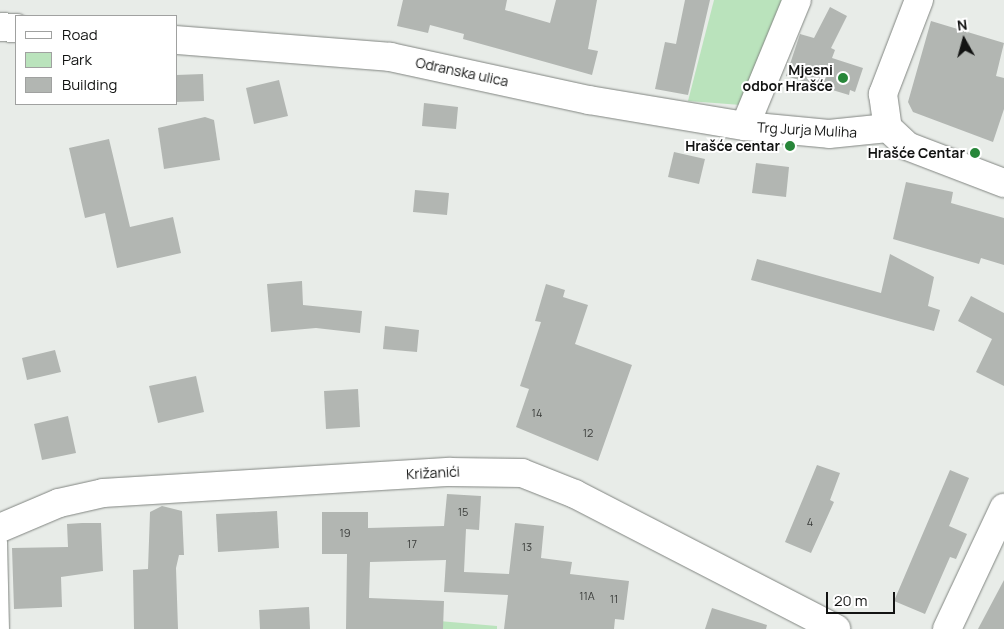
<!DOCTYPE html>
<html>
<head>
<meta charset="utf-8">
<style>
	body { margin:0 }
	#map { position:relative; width:1004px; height:629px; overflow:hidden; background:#e8ece8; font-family:Manrope,sans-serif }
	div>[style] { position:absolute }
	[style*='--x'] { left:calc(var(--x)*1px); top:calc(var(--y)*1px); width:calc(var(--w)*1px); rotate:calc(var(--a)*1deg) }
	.green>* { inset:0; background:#bae3bc }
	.building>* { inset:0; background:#b2b6b2 }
	.roads { filter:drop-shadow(0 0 1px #818581) drop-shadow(0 0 1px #818581) }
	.lane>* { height:14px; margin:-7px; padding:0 7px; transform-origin:7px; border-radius:7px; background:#fff }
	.street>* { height:28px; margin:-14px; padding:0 14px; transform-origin:14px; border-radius:14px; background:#fff }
	.secondary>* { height:28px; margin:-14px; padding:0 14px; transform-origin:14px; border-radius:14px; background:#fff }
	.dots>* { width:14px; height:14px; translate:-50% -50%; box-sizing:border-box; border:2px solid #fff; border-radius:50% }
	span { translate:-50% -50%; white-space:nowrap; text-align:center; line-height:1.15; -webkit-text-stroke:4px #fff; paint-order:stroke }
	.number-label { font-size:11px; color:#3a3c3a }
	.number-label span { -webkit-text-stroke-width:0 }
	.poi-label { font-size:14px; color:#121312; font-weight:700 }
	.right { translate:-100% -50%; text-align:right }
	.street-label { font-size:14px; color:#121312 }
	.legend { position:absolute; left:15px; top:15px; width:162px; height:90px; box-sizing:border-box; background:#fff; border:1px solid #a0a1a0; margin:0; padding:6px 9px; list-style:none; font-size:15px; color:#121312 }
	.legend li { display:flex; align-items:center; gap:10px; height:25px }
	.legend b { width:25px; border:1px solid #a0a1a0 }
	.north { position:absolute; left:939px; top:15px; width:50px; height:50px; -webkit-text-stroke:4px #fff; paint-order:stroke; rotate:353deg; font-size:14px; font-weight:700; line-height:20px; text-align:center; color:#121312 }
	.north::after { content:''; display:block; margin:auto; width:18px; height:22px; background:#121312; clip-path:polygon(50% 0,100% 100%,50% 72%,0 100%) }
	.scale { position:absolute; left:826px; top:592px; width:69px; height:22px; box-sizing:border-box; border:2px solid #121312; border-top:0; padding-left:6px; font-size:15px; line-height:18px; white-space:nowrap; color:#121312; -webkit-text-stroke:4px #fff; paint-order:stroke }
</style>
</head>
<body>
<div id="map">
	<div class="green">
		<i style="clip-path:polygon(714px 0,784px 0,741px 105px,688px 101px)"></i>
		<i style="clip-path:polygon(439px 621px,497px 626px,497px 629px,438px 629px)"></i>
	</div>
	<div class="building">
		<i style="clip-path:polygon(403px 0,507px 0,505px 10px,550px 23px,556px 0,597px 0,588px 49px,598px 51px,592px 75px,463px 39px,464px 34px,430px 25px,428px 33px,397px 26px)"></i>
		<i style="clip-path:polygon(685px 0,710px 0,688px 95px,655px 89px,665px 42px,676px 44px)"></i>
		<i style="clip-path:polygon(830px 7px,847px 16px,831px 48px,835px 50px,832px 58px,863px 68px,855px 92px,850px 90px,849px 95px,786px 76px,800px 34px,814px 38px)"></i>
		<i style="clip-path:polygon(931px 21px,1004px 43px,996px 76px,1004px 78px,1004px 109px,993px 142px,913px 112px,908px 102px)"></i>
		<i style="clip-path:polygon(203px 74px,204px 101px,176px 102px,176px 75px)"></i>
		<i style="clip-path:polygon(279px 80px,288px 116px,254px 124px,246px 88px)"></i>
		<i style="clip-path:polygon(424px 103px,458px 107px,456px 129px,422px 126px)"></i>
		<i style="clip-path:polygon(205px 117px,214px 120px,220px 160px,164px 169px,158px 128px)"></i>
		<i style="clip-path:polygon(109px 139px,130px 227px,173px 217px,181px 253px,117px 268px,105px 213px,85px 218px,69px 148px)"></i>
		<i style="clip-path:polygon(674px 152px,705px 159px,699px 184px,668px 177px)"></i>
		<i style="clip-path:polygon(756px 163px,789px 167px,786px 197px,752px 193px)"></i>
		<i style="clip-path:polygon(906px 182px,953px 192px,951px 203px,1004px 218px,1004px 265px,981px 258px,979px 264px,893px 239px)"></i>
		<i style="clip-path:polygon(415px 190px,449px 193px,447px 215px,413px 212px)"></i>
		<i style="clip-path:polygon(890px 254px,934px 277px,928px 306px,940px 310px,934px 331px,751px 280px,757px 259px,881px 293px)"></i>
		<i style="clip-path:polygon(302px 281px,303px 305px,362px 311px,360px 333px,316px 328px,271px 332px,267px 284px)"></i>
		<i style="clip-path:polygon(546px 284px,565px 290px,563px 297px,588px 305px,575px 344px,632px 365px,598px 461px,516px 427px,529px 389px,520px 386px,541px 322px,535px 321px)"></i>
		<i style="clip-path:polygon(971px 296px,1004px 313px,1004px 386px,976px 372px,992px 339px,958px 321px)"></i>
		<i style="clip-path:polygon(385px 326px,419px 330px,417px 352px,383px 349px)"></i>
		<i style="clip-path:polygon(55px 350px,61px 372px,27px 380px,22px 358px)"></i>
		<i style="clip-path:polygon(196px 376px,204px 412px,158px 423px,149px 386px)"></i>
		<i style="clip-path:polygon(358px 389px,360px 427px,326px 429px,324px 391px)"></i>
		<i style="clip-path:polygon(68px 416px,76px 453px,42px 460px,34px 424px)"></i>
		<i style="clip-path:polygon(817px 465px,840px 473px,830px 500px,834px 502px,811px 553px,785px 542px)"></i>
		<i style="clip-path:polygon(950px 470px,969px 478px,949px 526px,967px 534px,956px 559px,950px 557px,925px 614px,894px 601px)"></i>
		<i style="clip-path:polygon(447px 494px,481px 496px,479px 530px,466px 529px,464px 572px,509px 574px,515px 523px,544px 526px,541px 558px,572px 562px,570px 574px,629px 581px,624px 620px,615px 619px,614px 629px,504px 629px,508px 595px,444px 592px,446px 560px,370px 562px,369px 598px,444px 601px,443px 629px,346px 629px,347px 554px,322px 554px,322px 512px,368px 512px,368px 528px,444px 526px)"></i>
		<i style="clip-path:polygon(162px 506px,182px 511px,184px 555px,179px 555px,176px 568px,178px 629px,134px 629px,133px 570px,148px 569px,150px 512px)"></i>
		<i style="clip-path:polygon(277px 511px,279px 548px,218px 552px,216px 514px)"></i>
		<i style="clip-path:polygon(82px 523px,101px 523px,103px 571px,61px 577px,62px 607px,14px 609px,12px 548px,68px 547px,67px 524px)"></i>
		<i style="clip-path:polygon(1004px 580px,1004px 629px,978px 629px)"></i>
		<i style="clip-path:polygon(309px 607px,310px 629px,260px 629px,259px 610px)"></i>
		<i style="clip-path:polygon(712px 608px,767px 625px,766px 629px,705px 629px)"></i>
	</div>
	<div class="roads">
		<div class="lane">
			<i style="--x:0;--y:542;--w:87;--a:88.7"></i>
		</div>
		<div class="street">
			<i style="--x:745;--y:126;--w:136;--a:-67.6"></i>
			<i style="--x:0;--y:528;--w:64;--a:-23"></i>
			<i style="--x:59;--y:503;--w:45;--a:-12.8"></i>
			<i style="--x:103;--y:493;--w:348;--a:-3.5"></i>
			<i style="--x:450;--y:472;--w:72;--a:0.8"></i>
			<i style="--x:522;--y:473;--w:57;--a:21.6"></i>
			<i style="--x:575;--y:494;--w:294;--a:27.3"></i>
		</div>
		<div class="secondary">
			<i style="--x:919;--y:0;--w:101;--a:111"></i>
			<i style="--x:883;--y:94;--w:34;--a:82"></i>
			<i style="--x:888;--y:128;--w:26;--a:43"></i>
			<i style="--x:907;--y:146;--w:104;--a:20.9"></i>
			<i style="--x:0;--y:27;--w:16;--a:4"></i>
			<i style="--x:176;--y:40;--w:215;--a:4.5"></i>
			<i style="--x:390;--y:57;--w:204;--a:12.2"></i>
			<i style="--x:589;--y:100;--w:158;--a:9.5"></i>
			<i style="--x:745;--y:126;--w:84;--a:5.4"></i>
			<i style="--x:829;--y:134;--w:59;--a:-5.8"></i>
			<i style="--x:947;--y:629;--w:134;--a:-64.8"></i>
		</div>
	</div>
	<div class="dots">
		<i style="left:843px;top:78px;background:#278639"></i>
		<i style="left:790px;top:146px;background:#278639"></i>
		<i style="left:975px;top:153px;background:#278639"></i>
	</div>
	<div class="number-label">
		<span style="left:537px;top:413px">14</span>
		<span style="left:588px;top:433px">12</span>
		<span style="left:463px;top:512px">15</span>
		<span style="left:810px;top:522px">4</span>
		<span style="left:345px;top:533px">19</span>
		<span style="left:412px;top:544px">17</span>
		<span style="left:527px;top:547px">13</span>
		<span style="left:587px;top:596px">11A</span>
		<span style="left:614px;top:599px">11</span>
	</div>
	<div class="poi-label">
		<span class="right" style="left:833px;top:78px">Mjesni<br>odbor Hrašće</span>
		<span class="right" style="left:780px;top:146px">Hrašće centar</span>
		<span class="right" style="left:965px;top:153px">Hrašće Centar</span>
	</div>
	<div class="street-label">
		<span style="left:462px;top:72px;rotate:12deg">Odranska ulica</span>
		<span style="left:807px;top:130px;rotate:3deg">Trg Jurja Muliha</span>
		<span style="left:433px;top:473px;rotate:-3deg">Križanići</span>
	</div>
	<ul class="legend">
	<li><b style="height:6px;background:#fff"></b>Road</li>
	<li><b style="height:14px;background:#bae3bc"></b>Park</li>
	<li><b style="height:14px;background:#b2b6b2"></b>Building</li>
	</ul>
	<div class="north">N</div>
	<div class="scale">20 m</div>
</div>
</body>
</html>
